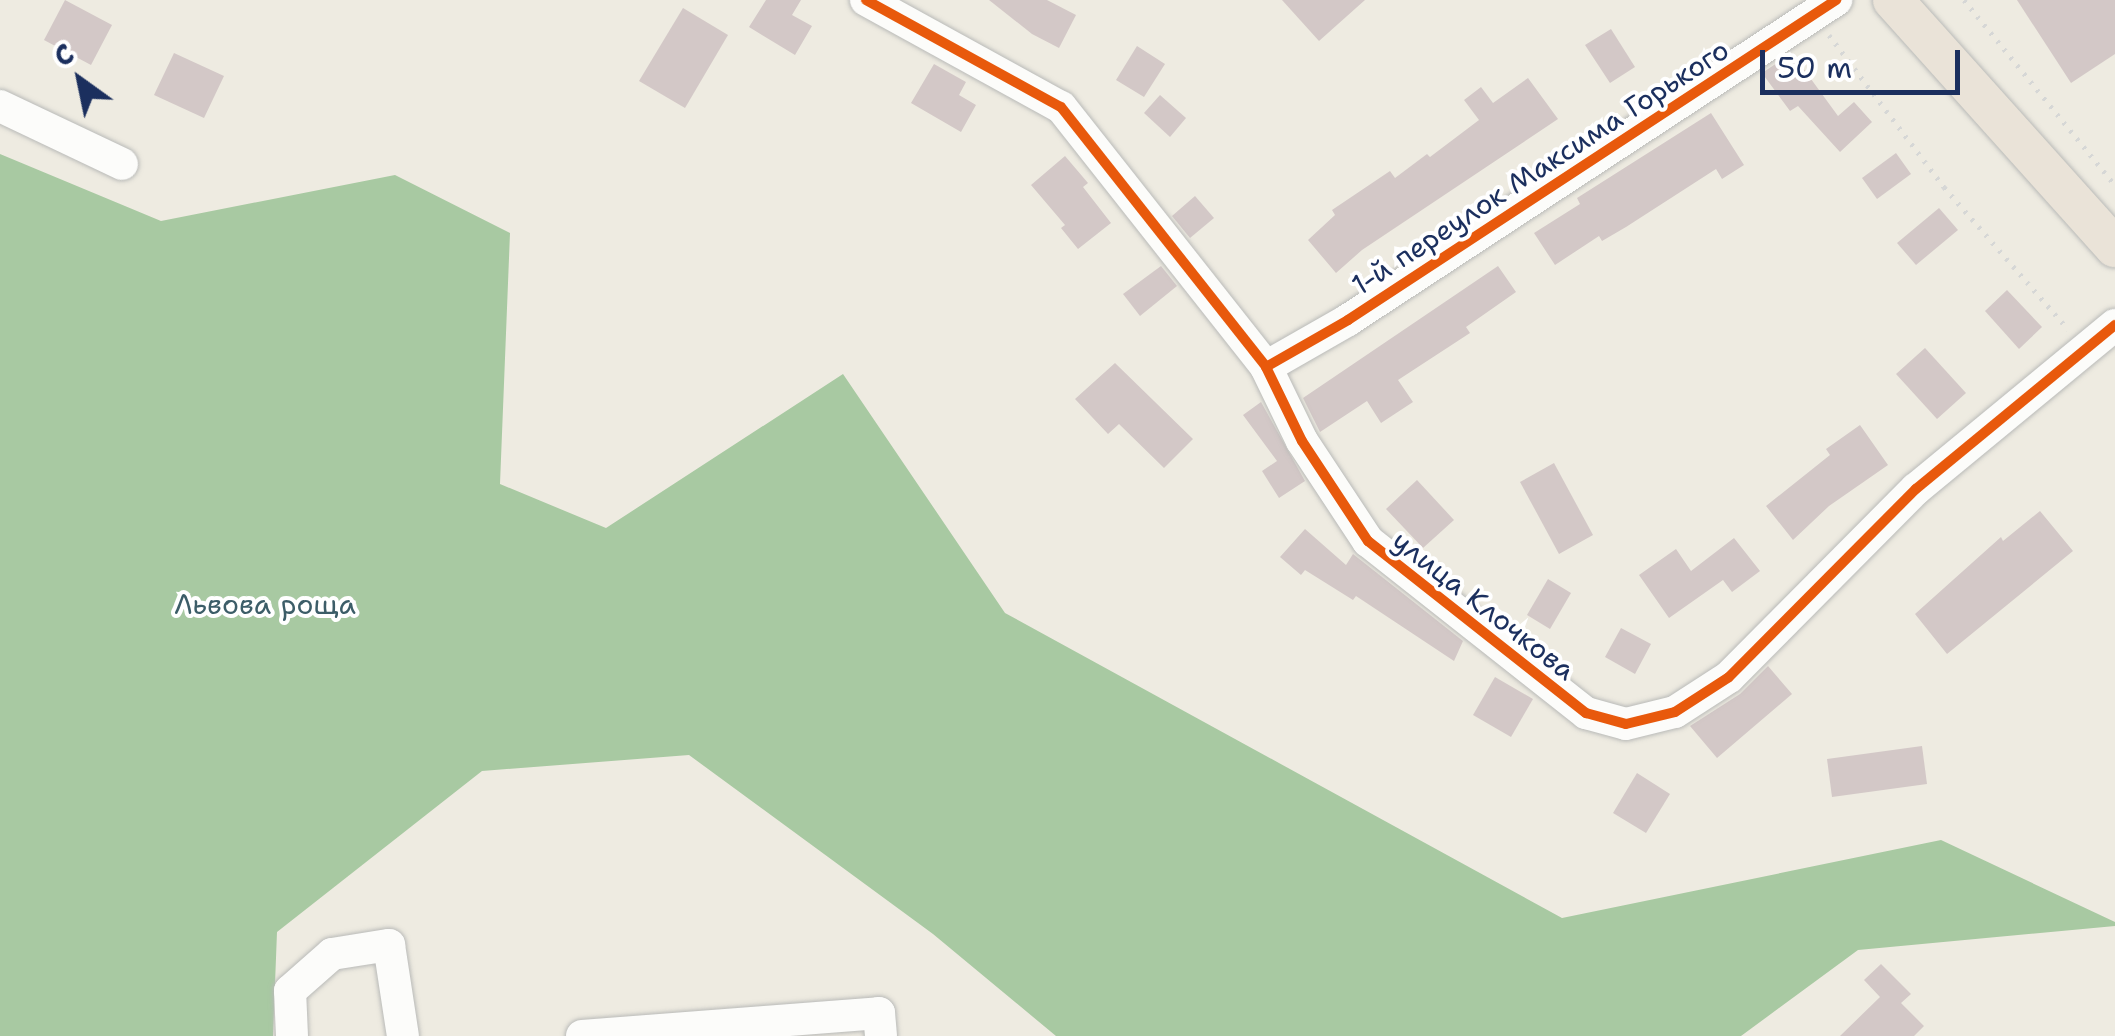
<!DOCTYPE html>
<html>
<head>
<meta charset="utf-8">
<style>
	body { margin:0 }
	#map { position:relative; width:2115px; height:1036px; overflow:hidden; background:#eeebe1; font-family:"Shantell Sans",sans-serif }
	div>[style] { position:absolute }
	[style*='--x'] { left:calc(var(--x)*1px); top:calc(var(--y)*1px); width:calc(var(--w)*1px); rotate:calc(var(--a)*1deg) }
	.forest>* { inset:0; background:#a8c9a2 }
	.building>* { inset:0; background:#d3c8c7 }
	.path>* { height:5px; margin-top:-2.5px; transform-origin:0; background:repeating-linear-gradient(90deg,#d6d7d6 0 2.5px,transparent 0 10.5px) }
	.roads { filter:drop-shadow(0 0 2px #b9bab8) drop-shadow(0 0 2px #b9bab8) }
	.minor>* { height:32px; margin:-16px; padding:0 16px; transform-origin:16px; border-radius:16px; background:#fcfcfa }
	.major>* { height:40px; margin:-20px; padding:0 20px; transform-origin:20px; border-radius:20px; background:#eae3d8 }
	.cycleway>* { height:10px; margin:-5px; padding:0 5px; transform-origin:5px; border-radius:5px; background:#e8590c }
	span { translate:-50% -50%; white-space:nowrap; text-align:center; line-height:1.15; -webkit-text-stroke:8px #fff; paint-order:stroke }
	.street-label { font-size:28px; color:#1b2f5e }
	.park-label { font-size:28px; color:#3c5d68 }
	.north { position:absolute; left:30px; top:30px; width:100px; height:100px; -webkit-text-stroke:8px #fff; paint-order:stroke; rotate:327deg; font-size:28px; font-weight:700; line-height:40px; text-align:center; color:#1b2f5e }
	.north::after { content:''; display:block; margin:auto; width:35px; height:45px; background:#1b2f5e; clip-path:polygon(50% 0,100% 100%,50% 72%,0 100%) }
	.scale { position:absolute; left:1760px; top:50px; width:200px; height:45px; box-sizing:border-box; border:5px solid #1b2f5e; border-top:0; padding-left:12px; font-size:30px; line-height:35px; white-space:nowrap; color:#1b2f5e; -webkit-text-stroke:8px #fff; paint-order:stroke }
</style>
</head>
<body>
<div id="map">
	<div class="forest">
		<i style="clip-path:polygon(0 154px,161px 221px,395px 175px,510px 233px,500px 484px,606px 528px,843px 374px,1005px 613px,1562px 918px,1941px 840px,2115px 922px,2115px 926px,1858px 950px,1741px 1036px,1056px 1036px,933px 934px,689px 755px,482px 771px,277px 932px,273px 1036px,0 1036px)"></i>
	</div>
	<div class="building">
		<i style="clip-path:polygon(65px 0,112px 25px,91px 65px,44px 40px)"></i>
		<i style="clip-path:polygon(766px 0,801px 0,792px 15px,812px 26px,795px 55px,749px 27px)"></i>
		<i style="clip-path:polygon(989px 0,1047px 0,1076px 15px,1059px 48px,1032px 34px)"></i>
		<i style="clip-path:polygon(1282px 0,1365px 0,1319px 41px)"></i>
		<i style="clip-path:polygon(2017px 0,2115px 0,2115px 54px,2071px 83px)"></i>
		<i style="clip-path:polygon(683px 8px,728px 35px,685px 108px,639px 81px)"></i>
		<i style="clip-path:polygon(1611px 29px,1635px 67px,1610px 83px,1585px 45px)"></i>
		<i style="clip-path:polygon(1137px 46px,1165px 64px,1144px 97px,1116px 80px)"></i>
		<i style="clip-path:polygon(174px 53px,224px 76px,204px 118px,154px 95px)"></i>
		<i style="clip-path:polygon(1792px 53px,1838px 116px,1854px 102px,1872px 122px,1840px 152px,1798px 106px,1790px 111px,1762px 73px)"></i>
		<i style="clip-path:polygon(934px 64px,966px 82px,959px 95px,976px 105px,961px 132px,911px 103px)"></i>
		<i style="clip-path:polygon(1528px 78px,1558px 119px,1362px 250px,1336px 273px,1308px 240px,1335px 215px,1332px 210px,1390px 171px,1395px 178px,1427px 154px,1430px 157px,1479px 120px,1464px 100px,1481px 87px,1493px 103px)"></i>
		<i style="clip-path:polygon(1160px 95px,1186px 118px,1170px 137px,1144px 113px)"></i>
		<i style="clip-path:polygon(1711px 113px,1744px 165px,1722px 179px,1716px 169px,1626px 227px,1602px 241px,1599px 236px,1555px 265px,1534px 233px,1580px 204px,1577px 198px)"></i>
		<i style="clip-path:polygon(1896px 153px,1911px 174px,1877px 199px,1862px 178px)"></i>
		<i style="clip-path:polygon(1065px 156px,1088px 183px,1083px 187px,1111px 223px,1078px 249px,1061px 228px,1065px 225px,1031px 185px)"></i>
		<i style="clip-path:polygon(1195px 196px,1214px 218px,1190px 238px,1172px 216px)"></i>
		<i style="clip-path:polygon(1939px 208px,1958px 230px,1916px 265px,1897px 243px)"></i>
		<i style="clip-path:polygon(1161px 266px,1177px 286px,1140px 316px,1123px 294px)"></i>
		<i style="clip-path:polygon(1498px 266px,1516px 292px,1466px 327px,1470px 333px,1398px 380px,1413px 402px,1381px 423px,1367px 401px,1320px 432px,1303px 398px)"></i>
		<i style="clip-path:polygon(2007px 290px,2042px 327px,2019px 349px,1985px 311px)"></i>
		<i style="clip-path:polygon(1925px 348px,1966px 393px,1937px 419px,1896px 374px)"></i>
		<i style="clip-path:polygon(1115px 363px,1193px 439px,1164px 468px,1119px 424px,1108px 434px,1075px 399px)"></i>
		<i style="clip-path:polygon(1261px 402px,1305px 481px,1279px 498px,1262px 471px,1277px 461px,1243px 415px)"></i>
		<i style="clip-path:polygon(1860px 425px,1888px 465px,1829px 506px,1793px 540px,1766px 506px,1830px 455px,1826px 449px)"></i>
		<i style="clip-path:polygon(1554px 463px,1593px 535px,1559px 554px,1520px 482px)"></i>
		<i style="clip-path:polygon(1417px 480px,1454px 520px,1423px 548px,1386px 509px)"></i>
		<i style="clip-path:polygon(2040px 511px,2073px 551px,1947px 654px,1915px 614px,2001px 537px,2003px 541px)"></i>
		<i style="clip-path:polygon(1305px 529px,1346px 565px,1353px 554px,1463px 641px,1454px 661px,1356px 596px,1353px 600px,1305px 570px,1301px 575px,1280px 557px)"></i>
		<i style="clip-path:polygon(1734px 538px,1760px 571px,1732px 592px,1723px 580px,1669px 618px,1639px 575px,1676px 549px,1691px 571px)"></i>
		<i style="clip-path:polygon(1548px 579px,1571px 593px,1550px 629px,1527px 615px)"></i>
		<i style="clip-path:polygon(1621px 628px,1651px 644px,1635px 674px,1605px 657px)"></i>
		<i style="clip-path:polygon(1768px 666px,1792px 694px,1717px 758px,1690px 726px,1740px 694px)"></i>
		<i style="clip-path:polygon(1495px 677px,1533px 699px,1511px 737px,1473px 715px)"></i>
		<i style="clip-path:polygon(1922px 746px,1927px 784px,1832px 797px,1827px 759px)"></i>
		<i style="clip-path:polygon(1637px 773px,1670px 794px,1646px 833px,1613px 813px)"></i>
		<i style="clip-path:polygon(1881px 964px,1911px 994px,1901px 1003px,1924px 1026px,1914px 1036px,1840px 1036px,1880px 997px,1864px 980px)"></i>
	</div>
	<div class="path">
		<i style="--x:1964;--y:0;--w:239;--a:50.8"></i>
		<i style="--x:1829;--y:35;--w:191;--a:52.9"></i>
		<i style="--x:1944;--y:187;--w:189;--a:48.9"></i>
	</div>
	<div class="roads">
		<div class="minor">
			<i style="--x:866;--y:0;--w:222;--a:28.8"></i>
			<i style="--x:1061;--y:107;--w:331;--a:51.7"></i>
			<i style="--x:1266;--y:367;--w:82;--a:64.1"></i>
			<i style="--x:1302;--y:441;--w:120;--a:56.6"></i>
			<i style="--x:1368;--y:541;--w:278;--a:38.3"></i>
			<i style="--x:1586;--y:713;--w:41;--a:15.4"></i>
			<i style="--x:1626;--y:724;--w:50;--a:-13.8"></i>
			<i style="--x:1675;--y:712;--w:64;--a:-32.9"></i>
			<i style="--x:1729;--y:677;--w:265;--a:-45.2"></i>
			<i style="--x:1916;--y:489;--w:258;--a:-39.5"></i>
			<i style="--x:0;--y:106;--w:135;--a:25.4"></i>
			<i style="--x:1266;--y:367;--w:95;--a:-29.8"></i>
			<i style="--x:1348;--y:320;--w:584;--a:-33.25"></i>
			<i style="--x:292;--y:1036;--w:45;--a:-92.5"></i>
			<i style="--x:290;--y:991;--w:56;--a:-41.4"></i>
			<i style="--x:332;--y:954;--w:58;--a:-9"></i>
			<i style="--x:389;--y:945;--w:92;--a:81.3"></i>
			<i style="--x:582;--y:1036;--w:298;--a:-4.4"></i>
			<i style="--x:879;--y:1013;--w:23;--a:85"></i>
		</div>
		<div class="major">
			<i style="--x:1893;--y:0;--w:332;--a:48.1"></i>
		</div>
	</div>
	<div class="cycleway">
		<i style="--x:866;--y:0;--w:222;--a:28.8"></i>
		<i style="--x:1061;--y:107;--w:331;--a:51.7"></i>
		<i style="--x:1266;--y:367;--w:82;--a:64.1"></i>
		<i style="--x:1302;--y:441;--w:120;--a:56.6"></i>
		<i style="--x:1368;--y:541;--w:278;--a:38.3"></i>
		<i style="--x:1586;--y:713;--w:41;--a:15.4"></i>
		<i style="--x:1626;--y:724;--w:50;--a:-13.8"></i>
		<i style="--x:1675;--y:712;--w:64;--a:-32.9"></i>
		<i style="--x:1729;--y:677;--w:265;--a:-45.2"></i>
		<i style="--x:1916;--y:489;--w:258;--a:-39.5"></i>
		<i style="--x:1266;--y:367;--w:95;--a:-29.8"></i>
		<i style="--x:1348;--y:320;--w:584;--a:-33.25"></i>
	</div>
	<div class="street-label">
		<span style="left:1540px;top:167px;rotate:-33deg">1-й переулок Максима Горького</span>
		<span style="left:1484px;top:605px;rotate:38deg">улица Клочкова</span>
	</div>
	<div class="park-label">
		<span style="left:265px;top:604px">Львова роща</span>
	</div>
	<div class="north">С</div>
	<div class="scale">50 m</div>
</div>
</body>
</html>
